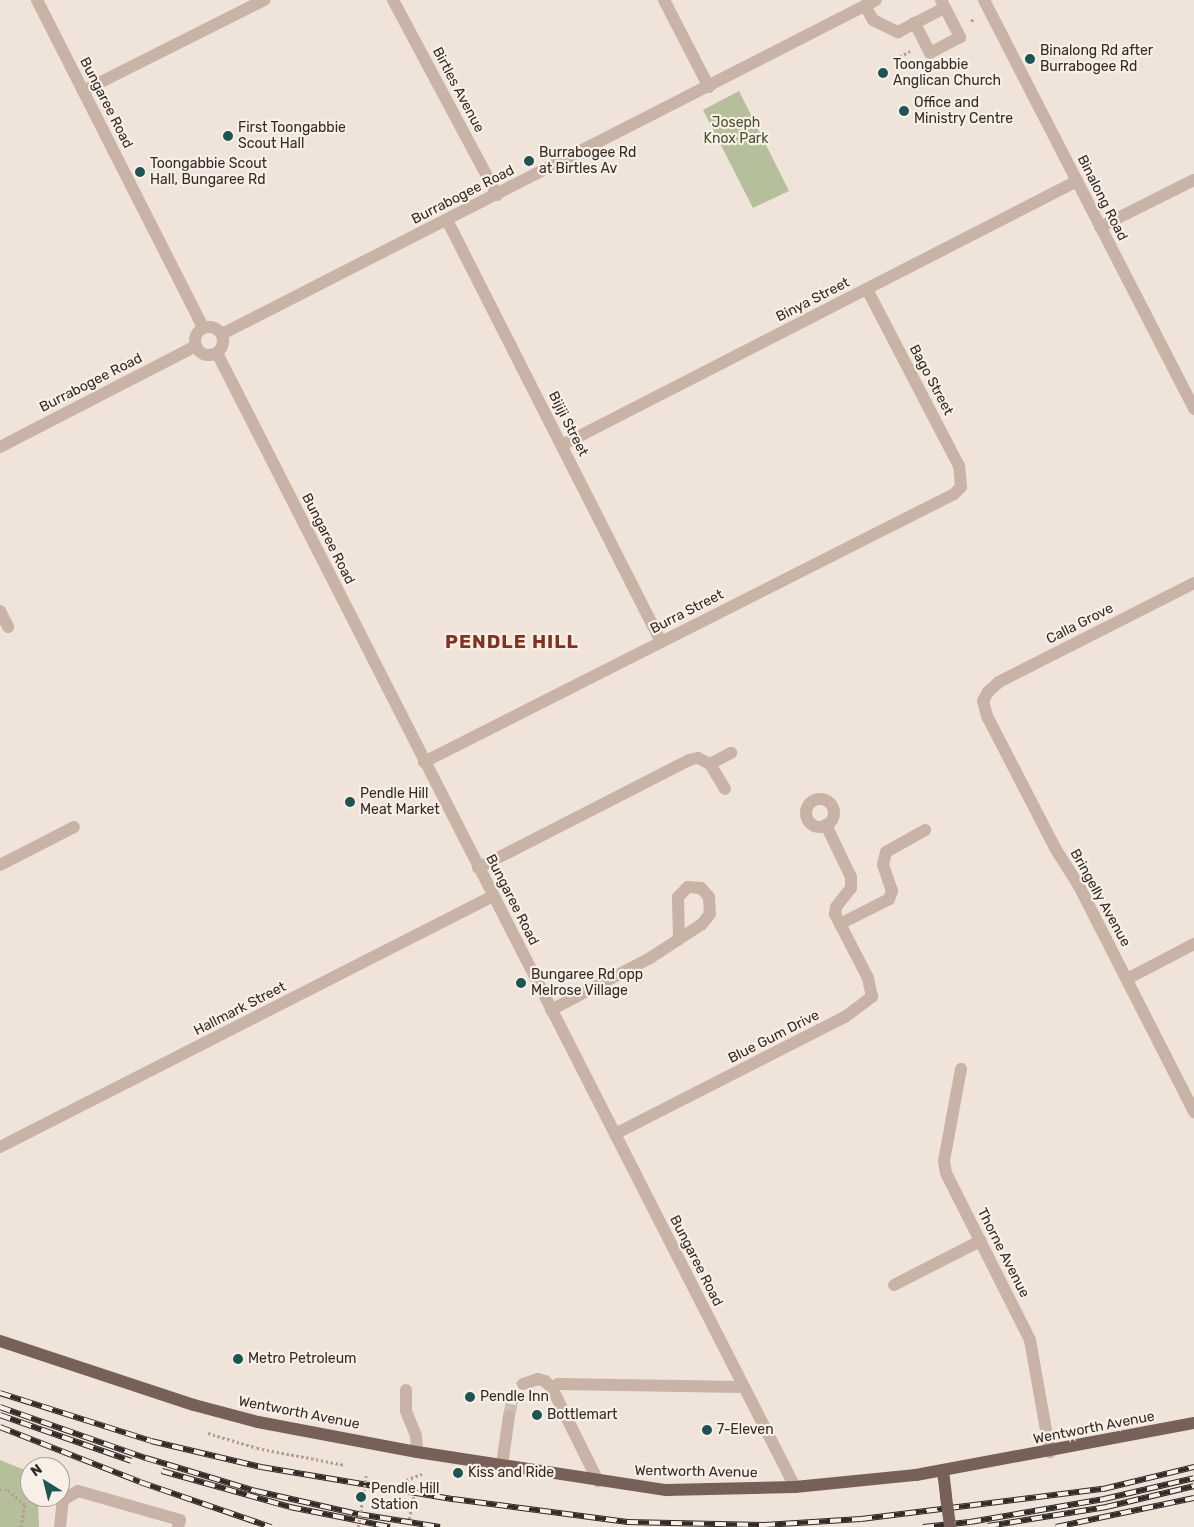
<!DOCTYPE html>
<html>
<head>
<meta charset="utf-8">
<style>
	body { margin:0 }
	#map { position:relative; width:1194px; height:1527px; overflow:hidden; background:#f0e4da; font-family:Rubik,sans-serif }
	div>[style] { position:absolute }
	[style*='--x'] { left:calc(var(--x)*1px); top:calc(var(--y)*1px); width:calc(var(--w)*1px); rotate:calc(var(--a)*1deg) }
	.green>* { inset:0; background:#b5bf9b }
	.minor-tunnel>* { height:12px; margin-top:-6px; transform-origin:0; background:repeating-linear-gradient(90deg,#cabfb6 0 12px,transparent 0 18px) }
	.path>* { height:2.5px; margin-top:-1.25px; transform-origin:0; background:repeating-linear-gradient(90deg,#b49d91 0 2.5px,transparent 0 5px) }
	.minor>* { height:12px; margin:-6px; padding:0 6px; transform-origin:6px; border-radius:6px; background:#c8b3a6 }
	.minor>.ring { margin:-6px; padding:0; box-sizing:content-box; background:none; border:12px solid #c8b3a6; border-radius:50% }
	.major>* { height:12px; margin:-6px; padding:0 6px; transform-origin:6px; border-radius:6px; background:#766058 }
	.rail>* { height:5.5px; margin-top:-2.75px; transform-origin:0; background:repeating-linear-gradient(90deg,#f8efe6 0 11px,#342a27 0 22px); box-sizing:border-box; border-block:1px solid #342a27 }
	.path-bridge>* { height:2.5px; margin-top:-1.25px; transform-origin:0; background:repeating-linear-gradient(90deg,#b49d91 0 2.5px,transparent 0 5px) }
	.major-bridge>* { height:12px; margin:-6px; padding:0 6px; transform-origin:6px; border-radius:6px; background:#766058 }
	.dots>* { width:14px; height:14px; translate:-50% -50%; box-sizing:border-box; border:2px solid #f8efe6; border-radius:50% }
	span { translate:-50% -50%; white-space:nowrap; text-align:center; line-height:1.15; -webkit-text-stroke:4.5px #f8efe6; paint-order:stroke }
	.poi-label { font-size:14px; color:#342a27 }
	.left { translate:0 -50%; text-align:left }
	.street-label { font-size:14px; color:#342a27 }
	.park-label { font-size:14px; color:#46522c }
	.district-label { font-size:19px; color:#803323; font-weight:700; letter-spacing:1px }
	.north { position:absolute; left:20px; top:1457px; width:50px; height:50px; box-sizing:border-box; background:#f8efe6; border:1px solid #aaa09a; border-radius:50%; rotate:324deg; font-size:14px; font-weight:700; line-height:20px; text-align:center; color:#342a27 }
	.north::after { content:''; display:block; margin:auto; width:18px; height:22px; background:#1e5454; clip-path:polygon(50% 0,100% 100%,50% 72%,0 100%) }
</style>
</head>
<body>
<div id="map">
	<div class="green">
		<i style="clip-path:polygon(739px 91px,789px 191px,753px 208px,703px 110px)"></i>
		<i style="clip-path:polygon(0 1460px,30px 1472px,30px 1497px,38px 1497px,39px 1527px,0 1527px)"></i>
	</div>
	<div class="minor-tunnel">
		<i style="--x:509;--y:1416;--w:14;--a:-78"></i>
		<i style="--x:512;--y:1402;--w:21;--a:-59"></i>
	</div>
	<div class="path">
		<i style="--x:971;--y:21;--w:5;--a:-37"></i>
		<i style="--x:895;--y:59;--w:17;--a:-28"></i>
		<i style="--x:208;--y:1433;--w:51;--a:17"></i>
		<i style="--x:257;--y:1448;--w:90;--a:10.9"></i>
		<i style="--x:406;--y:1480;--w:17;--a:-21"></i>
		<i style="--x:0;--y:1490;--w:8;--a:0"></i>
		<i style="--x:8;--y:1490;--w:23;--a:41"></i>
		<i style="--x:25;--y:1505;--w:22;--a:100"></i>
		<i style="--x:401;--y:1508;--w:9;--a:6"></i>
		<i style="--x:409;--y:1519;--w:24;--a:-78"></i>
	</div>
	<div class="minor">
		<i style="--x:37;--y:0;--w:367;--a:63.1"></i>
		<i style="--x:393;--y:0;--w:221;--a:61.9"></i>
		<i style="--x:664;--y:0;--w:98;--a:62.7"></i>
		<i style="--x:941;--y:0;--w:42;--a:62.8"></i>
		<i style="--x:960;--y:37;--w:34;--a:152"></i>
		<i style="--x:930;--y:53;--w:34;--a:-117"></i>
		<i style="--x:915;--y:23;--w:33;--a:-27"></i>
		<i style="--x:984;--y:0;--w:460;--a:62.8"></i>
		<i style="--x:865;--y:6;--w:16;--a:60"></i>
		<i style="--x:873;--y:20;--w:28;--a:26"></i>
		<i style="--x:898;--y:32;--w:19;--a:-28"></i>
		<i style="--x:83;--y:91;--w:203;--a:-26.7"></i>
		<i style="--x:447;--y:220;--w:473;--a:63.1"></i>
		<i style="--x:1100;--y:227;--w:105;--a:-26.6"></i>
		<i class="ring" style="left:195px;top:327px;width:16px;height:16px"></i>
		<i style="--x:222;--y:334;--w:734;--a:-27.05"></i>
		<i style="--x:217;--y:353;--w:1273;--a:62.99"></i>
		<i style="--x:562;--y:445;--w:579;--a:-27.14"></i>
		<i style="--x:0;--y:447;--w:220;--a:-27.3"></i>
		<i style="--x:1194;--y:583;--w:219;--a:153.1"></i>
		<i style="--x:999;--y:682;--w:15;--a:138"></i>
		<i style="--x:988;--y:692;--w:10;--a:119"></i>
		<i style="--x:983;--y:701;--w:16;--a:75"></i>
		<i style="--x:987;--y:716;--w:148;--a:62.7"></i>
		<i style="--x:1055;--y:848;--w:45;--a:57.7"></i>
		<i style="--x:1079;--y:886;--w:254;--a:63"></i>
		<i style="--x:0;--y:611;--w:18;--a:63"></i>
		<i style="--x:424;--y:762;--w:594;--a:-26.82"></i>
		<i style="--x:954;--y:494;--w:10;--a:-45"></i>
		<i style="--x:961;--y:487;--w:21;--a:-95"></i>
		<i style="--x:959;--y:466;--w:199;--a:-117.5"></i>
		<i style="--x:710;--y:764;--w:24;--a:-28"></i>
		<i class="ring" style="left:806px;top:799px;width:16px;height:16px"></i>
		<i style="--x:0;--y:865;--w:83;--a:-27.2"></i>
		<i style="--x:478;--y:868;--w:237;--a:-27.1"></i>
		<i style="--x:689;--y:760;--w:9;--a:-13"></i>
		<i style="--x:698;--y:758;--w:13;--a:27"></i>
		<i style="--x:710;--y:764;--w:29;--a:59"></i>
		<i style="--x:840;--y:924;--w:55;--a:-27"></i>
		<i style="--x:889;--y:899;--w:9;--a:-69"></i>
		<i style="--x:892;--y:891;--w:28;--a:-109"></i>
		<i style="--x:883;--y:865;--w:13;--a:-77"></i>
		<i style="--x:886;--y:852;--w:45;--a:-29.4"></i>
		<i style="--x:1127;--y:979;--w:76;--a:-27.6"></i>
		<i style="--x:551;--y:1010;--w:112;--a:-27.7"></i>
		<i style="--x:650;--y:958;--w:35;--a:-33"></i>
		<i style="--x:679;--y:939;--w:42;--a:-91.4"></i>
		<i style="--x:678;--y:897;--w:14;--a:-45"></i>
		<i style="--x:688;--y:887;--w:13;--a:4"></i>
		<i style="--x:701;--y:888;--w:12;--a:48"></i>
		<i style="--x:709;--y:897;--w:17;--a:87"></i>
		<i style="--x:710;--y:914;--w:13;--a:129"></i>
		<i style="--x:702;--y:924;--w:27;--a:147"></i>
		<i style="--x:961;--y:1069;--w:94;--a:100.5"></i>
		<i style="--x:944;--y:1161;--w:12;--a:81"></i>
		<i style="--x:946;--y:1173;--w:187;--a:63.3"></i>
		<i style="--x:1030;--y:1340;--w:114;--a:79.9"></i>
		<i style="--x:615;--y:1134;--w:258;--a:-27"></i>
		<i style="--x:845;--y:1017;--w:34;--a:-37"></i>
		<i style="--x:872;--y:997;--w:19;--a:-102"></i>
		<i style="--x:868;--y:978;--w:72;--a:-117.3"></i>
		<i style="--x:835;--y:914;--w:7;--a:-82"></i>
		<i style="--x:836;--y:907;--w:24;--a:-52"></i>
		<i style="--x:851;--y:888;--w:11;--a:-90"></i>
		<i style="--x:851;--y:877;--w:58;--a:-115.7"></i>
		<i style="--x:0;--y:1147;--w:553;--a:-26.98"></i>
		<i style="--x:894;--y:1285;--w:97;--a:-27.1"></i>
		<i style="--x:523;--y:1384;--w:16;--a:-18"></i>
		<i style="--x:538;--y:1379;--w:7;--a:16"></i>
		<i style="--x:545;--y:1381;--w:10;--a:45"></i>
		<i style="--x:552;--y:1388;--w:104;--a:63.7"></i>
		<i style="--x:552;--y:1388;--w:7;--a:-34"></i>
		<i style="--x:558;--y:1384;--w:185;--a:0.9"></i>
		<i style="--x:406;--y:1390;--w:21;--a:90"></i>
		<i style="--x:406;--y:1411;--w:27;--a:68"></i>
		<i style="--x:416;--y:1436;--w:16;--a:86"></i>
		<i style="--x:502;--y:1465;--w:49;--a:-81.9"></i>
		<i style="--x:60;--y:1527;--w:27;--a:-84"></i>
		<i style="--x:63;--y:1500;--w:17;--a:-31"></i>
		<i style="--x:78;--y:1491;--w:106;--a:15.9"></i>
		<i style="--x:180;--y:1520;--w:7;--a:106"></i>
	</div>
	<div class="major">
		<i style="--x:0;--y:1341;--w:204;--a:18.3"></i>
		<i style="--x:194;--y:1405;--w:66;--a:14.9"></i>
		<i style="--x:258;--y:1422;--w:162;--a:10.7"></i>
		<i style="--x:417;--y:1452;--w:252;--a:8.7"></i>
		<i style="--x:666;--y:1490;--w:129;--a:-1.3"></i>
		<i style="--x:795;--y:1487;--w:122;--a:-5.7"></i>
		<i style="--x:916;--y:1475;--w:283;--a:-10.6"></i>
		<i style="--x:943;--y:1471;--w:26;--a:83"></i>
	</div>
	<div class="rail">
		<i style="--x:0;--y:1393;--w:158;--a:17.6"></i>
		<i style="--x:151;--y:1441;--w:113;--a:13.3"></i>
		<i style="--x:261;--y:1467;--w:195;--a:9.5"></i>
		<i style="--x:453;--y:1499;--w:176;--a:7.5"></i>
		<i style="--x:627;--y:1522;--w:137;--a:1.3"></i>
		<i style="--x:764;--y:1525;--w:97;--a:-3.5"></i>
		<i style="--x:861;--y:1519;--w:244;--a:-7.1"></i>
		<i style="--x:1103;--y:1489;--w:94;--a:-13.6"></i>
		<i style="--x:0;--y:1407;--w:155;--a:19.3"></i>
		<i style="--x:146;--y:1458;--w:115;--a:16.7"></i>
		<i style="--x:256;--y:1491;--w:105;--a:12.7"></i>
		<i style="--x:358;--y:1514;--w:83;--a:9"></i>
		<i style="--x:0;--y:1415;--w:139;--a:19.3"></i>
		<i style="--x:0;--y:1427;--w:150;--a:21.4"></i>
		<i style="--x:140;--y:1482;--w:139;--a:19"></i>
		<i style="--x:162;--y:1471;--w:133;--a:15.7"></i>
		<i style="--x:290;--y:1507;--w:102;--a:11.3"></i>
		<i style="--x:988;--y:1526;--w:120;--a:-9.1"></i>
		<i style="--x:1106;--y:1507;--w:90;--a:-13.4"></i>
		<i style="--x:923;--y:1527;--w:47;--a:-6.1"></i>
		<i style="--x:970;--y:1522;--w:136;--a:-9.7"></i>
		<i style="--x:1104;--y:1499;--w:92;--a:-13.1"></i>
		<i style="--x:1056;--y:1527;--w:141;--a:-11.9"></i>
	</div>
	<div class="path-bridge">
		<i style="--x:358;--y:1527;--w:52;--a:-81.1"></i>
	</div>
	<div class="major-bridge">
		<i style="--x:946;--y:1497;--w:30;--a:82"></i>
	</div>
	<div class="dots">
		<i style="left:1030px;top:59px;background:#1e5454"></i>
		<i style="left:883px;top:73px;background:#1e5454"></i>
		<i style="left:904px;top:111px;background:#1e5454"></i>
		<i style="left:228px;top:136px;background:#1e5454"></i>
		<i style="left:529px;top:161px;background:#1e5454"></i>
		<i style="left:140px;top:172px;background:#1e5454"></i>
		<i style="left:350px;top:802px;background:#1e5454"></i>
		<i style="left:521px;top:983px;background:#1e5454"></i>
		<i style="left:238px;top:1359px;background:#1e5454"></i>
		<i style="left:470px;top:1397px;background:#1e5454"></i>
		<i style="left:537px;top:1415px;background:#1e5454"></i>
		<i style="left:707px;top:1430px;background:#1e5454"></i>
		<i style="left:458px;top:1473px;background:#1e5454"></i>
		<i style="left:361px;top:1497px;background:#1e5454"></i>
	</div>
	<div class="poi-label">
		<span class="left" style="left:1040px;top:59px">Binalong Rd after<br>Burrabogee Rd</span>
		<span class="left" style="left:893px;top:73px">Toongabbie<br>Anglican Church</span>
		<span class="left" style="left:914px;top:111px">Office and<br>Ministry Centre</span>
		<span class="left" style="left:238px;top:136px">First Toongabbie<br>Scout Hall</span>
		<span class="left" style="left:539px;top:161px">Burrabogee Rd<br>at Birtles Av</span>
		<span class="left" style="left:150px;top:172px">Toongabbie Scout<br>Hall, Bungaree Rd</span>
		<span class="left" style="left:360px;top:802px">Pendle Hill<br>Meat Market</span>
		<span class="left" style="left:531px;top:983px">Bungaree Rd opp<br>Melrose Village</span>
		<span class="left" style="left:248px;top:1359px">Metro Petroleum</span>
		<span class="left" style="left:480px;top:1397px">Pendle Inn</span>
		<span class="left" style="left:547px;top:1415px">Bottlemart</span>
		<span class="left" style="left:717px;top:1430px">7-Eleven</span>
		<span class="left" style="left:468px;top:1473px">Kiss and Ride</span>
		<span class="left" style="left:371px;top:1497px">Pendle Hill<br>Station</span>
	</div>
	<div class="street-label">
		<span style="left:458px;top:90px;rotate:62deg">Birtles Avenue</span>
		<span style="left:106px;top:103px;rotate:63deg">Bungaree Road</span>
		<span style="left:463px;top:195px;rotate:-27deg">Burrabogee Road</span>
		<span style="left:1102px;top:198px;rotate:63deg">Binalong Road</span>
		<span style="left:813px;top:300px;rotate:-27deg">Binya Street</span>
		<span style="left:931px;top:380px;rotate:62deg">Bago Street</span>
		<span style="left:91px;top:383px;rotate:-27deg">Burrabogee Road</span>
		<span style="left:568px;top:424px;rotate:63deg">Bijiji Street</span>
		<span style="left:328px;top:539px;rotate:63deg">Bungaree Road</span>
		<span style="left:687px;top:612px;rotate:-27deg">Burra Street</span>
		<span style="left:1080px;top:624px;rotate:-27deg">Calla Grove</span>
		<span style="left:1100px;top:898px;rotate:61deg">Bringelly Avenue</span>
		<span style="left:512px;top:900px;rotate:63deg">Bungaree Road</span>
		<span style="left:240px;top:1009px;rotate:-27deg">Hallmark Street</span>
		<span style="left:774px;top:1037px;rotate:-27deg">Blue Gum Drive</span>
		<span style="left:1003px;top:1253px;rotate:63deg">Thorne Avenue</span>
		<span style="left:696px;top:1261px;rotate:63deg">Bungaree Road</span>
		<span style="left:299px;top:1413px;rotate:11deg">Wentworth Avenue</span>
		<span style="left:1094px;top:1428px;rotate:-11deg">Wentworth Avenue</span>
		<span style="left:696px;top:1472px;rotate:1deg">Wentworth Avenue</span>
	</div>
	<div class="park-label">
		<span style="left:736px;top:131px">Joseph<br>Knox Park</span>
	</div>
	<div class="district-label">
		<span style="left:512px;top:642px">PENDLE HILL</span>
	</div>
	<div class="north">N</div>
</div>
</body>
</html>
